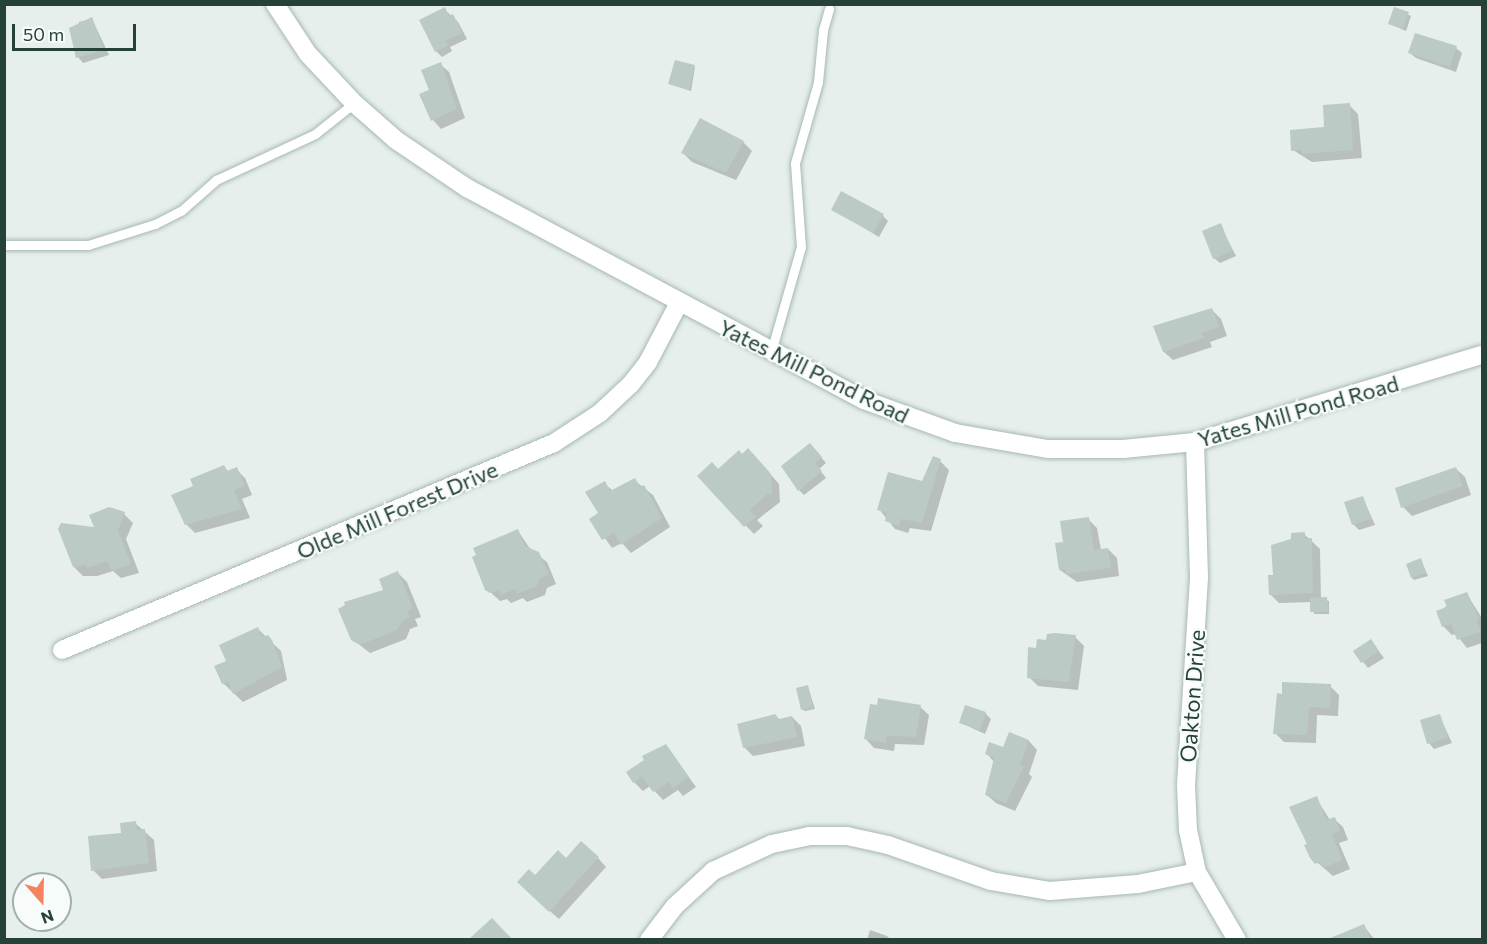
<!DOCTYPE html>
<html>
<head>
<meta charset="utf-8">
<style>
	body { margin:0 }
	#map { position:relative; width:1487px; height:944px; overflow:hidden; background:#e6efeb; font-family:Commissioner,sans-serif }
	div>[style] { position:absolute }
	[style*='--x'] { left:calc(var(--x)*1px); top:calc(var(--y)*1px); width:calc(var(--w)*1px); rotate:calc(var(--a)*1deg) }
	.shadow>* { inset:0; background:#0003 }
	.building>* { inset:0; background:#bbcac4 }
	.roads { filter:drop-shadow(0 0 2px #a8b8b2) drop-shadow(0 0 2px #a8b8b2) }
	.service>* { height:9px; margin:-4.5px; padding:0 4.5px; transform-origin:4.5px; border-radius:4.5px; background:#fff }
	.minor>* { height:18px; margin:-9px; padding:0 9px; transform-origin:9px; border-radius:9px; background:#fff }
	.tertiary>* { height:18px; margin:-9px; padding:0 9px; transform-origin:9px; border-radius:9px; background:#fff }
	span { translate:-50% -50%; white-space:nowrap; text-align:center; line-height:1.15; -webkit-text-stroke:4.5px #f7fbf9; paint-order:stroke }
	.street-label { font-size:22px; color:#24423a }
	.frame { position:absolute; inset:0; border:6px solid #24423a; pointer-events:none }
	.north { position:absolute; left:12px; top:872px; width:60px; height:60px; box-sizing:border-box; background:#f7fbf9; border:2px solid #a3b1ad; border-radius:50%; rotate:160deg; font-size:16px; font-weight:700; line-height:24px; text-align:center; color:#24423a }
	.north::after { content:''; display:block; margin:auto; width:21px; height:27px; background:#f4845f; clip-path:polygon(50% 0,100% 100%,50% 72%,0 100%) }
	.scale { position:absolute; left:12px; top:24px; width:124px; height:27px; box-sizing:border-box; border:3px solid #24423a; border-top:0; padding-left:8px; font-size:18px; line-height:21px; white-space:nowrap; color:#24423a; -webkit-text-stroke:4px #f7fbf9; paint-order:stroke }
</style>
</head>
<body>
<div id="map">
	<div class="shadow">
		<i style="clip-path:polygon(444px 9px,458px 22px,467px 39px,450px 47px,452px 51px,442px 57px,436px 51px)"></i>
		<i style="clip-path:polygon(1395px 9px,1411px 16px,1406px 31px,1390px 24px)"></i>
		<i style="clip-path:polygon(92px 19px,109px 55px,83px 63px,78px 57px,79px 22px)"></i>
		<i style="clip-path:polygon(1456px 48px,1462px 53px,1456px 72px,1416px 58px,1410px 53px)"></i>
		<i style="clip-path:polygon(440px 64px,449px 72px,465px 118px,441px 129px,433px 120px,431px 90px)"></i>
		<i style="clip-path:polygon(695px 67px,691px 91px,670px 84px)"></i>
		<i style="clip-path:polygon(1349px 105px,1358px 114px,1362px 158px,1312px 162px,1293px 150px,1326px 129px)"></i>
		<i style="clip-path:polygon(743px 142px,752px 151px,736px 180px,692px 162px,683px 153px)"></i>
		<i style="clip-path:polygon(833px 209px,883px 216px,888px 221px,879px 237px)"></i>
		<i style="clip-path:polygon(1220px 225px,1236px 256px,1220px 263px,1214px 258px)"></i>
		<i style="clip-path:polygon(1212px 310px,1221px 319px,1227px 336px,1210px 342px,1212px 347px,1173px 360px,1164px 352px,1155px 327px)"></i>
		<i style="clip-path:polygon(815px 450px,826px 463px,819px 469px,826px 478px,804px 495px,799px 490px)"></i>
		<i style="clip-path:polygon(757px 459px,779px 484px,780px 502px,757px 520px,763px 526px,754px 534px,699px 477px)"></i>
		<i style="clip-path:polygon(940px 461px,949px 470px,931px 531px,910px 528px,908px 533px,895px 529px,879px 509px,923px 483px)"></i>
		<i style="clip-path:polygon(223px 466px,229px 472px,236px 469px,245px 478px,252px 495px,242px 499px,250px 518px,195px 533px,186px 524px,195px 487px)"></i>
		<i style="clip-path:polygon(1456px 469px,1465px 477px,1471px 495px,1412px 516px,1403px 507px)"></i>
		<i style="clip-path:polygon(634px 480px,653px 495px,670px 527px,631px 553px,622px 543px,612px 548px,591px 519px,600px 514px,604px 483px,613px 491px)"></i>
		<i style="clip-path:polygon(1363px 498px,1375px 525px,1359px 530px,1353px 524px)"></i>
		<i style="clip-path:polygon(124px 514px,133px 523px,126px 539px,139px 573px,121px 578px,113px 571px,97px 576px,83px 576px,74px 567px,97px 528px)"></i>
		<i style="clip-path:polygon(1088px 519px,1097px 528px,1101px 550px,1108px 549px,1117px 558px,1119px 576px,1077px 582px,1060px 570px,1064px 544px)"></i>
		<i style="clip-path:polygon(518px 531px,531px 550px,547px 562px,556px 584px,547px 588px,545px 595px,527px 602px,523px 598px,511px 603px,507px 599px,500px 601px,487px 589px)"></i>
		<i style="clip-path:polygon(1304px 534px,1320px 549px,1321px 599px,1329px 601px,1329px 614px,1314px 614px,1312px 602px,1279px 603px,1270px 594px,1274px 576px)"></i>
		<i style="clip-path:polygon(1421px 560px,1428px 576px,1414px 580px,1412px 578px)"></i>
		<i style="clip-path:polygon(398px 573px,407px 582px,421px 617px,415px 619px,418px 626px,410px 629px,406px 639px,370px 653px,352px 639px)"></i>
		<i style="clip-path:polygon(1466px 593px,1482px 618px,1482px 643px,1467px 648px,1456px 634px,1452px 635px,1444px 627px,1438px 612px)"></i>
		<i style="clip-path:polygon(258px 629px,281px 651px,287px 680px,243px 702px,223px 683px,228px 662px)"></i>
		<i style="clip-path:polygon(1075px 637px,1084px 646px,1078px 690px,1038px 686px,1029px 677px,1037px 650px,1047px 642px)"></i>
		<i style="clip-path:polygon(1371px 641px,1384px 658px,1368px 668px,1355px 652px)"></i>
		<i style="clip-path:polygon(1330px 686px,1339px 695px,1338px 716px,1317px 715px,1316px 743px,1284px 742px,1275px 733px)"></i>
		<i style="clip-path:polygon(808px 687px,815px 709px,805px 711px,802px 709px)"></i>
		<i style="clip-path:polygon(920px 707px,929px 715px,924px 745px,895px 744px,894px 751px,874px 748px,866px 739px)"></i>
		<i style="clip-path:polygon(985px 713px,991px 719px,985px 734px,961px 723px)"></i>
		<i style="clip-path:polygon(1439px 715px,1452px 743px,1434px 749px,1429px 743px)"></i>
		<i style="clip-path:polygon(792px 717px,801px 726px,805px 746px,753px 756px,744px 747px,778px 720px)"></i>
		<i style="clip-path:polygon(1010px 734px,1029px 741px,1037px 750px,1029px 774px,1032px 777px,1015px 811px,996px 803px,987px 795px,994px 762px,987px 754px,1004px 749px)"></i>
		<i style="clip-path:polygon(666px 746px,696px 787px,683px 796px,678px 790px,663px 800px,650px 786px,643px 791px,634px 782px,647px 760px)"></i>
		<i style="clip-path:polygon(1316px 798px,1330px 820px,1334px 819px,1343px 827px,1348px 840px,1339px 843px,1350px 869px,1333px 876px,1311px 857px)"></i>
		<i style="clip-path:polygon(135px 823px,154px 840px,157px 871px,102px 879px,93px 870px)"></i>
		<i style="clip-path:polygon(598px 858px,606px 867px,559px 919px,527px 891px,535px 877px,566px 860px)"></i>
		<i style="clip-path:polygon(1363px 925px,1375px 940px,1348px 940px,1345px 933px)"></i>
		<i style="clip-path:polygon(870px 930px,887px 936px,891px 940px,867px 940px)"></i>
	</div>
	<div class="building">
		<i style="clip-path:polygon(445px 7px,449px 16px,453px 14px,462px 33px,445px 41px,448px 46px,435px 52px,419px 20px)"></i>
		<i style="clip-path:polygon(1394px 7px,1409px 12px,1403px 29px,1388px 24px)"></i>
		<i style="clip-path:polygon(92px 17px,104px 50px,76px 58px,69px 28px)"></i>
		<i style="clip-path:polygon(1415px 33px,1457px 46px,1450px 67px,1408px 53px)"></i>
		<i style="clip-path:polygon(675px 60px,695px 65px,689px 90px,668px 84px)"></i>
		<i style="clip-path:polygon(441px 62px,457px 109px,431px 121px,419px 94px,429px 90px,421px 70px)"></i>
		<i style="clip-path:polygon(1350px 103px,1353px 150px,1302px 154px,1302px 150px,1291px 151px,1290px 130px,1324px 127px,1323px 105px)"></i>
		<i style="clip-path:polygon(700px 118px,744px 141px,726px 173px,681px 153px)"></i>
		<i style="clip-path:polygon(841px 191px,884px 214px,873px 233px,831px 210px)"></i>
		<i style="clip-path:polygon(1221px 223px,1232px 251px,1213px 259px,1202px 231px)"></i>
		<i style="clip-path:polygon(1212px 308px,1219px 327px,1202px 333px,1204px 338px,1163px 352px,1153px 326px)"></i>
		<i style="clip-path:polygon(810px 443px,822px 457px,815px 463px,822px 471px,798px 491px,781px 466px)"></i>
		<i style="clip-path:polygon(748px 448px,771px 474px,772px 494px,767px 494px,750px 510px,756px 517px,744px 527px,697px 476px,712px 462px,718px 469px,739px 450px,742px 454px)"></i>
		<i style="clip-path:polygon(933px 456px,941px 459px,922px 523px,901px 519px,899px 526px,885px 521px,887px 513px,877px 510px,888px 472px,922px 481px)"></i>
		<i style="clip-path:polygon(224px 465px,227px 471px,237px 467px,245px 486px,234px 490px,242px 509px,185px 525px,171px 495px,193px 486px,190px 479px)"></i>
		<i style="clip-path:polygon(1456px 467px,1463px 486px,1401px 508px,1395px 488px)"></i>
		<i style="clip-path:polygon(635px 478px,640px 487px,644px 485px,662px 518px,621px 545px,614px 533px,602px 540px,589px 519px,598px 513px,585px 492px,605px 481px,610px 491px)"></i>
		<i style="clip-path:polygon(1363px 496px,1371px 519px,1352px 525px,1344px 502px)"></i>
		<i style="clip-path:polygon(109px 507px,125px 512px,118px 530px,131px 564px,115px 570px,111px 570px,107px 561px,87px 568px,86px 565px,73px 567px,58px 529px,61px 523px,94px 527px,89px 515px)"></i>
		<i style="clip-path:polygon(1089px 517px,1094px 550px,1108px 548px,1111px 568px,1066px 574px,1066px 569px,1059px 570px,1055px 543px,1063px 542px,1060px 521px)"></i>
		<i style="clip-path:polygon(518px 529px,525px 546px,539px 552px,549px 575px,539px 579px,537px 586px,517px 594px,515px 589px,501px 595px,499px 590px,490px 593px,485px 590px,472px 557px,476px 555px,473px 548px)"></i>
		<i style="clip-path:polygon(1305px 532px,1305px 539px,1312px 538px,1313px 593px,1269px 595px,1268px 575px,1273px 575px,1271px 545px,1291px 539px,1291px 533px)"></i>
		<i style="clip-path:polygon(1421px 558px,1426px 573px,1411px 578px,1406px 564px)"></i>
		<i style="clip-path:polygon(398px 571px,413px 608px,407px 611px,410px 617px,402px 621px,397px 630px,360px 645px,351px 640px,338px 609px,345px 605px,344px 602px,383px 590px,379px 579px)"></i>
		<i style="clip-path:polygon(1467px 592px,1479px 619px,1476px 620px,1481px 632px,1457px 640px,1451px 624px,1442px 627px,1436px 611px,1447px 607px,1444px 600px)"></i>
		<i style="clip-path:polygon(1327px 597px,1328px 612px,1310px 612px,1310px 598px)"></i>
		<i style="clip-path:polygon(258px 627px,262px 637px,268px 635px,272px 640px,282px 667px,233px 694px,228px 682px,222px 684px,214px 666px,226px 661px,219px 645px)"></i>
		<i style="clip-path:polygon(1055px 633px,1076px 635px,1069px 682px,1027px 678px,1028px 647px,1036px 648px,1037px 639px,1046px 640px,1047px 634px)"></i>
		<i style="clip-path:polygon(1371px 639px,1379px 651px,1361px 663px,1353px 651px)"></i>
		<i style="clip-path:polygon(1282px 682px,1331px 684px,1330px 708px,1309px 707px,1307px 735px,1273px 734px,1277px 693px,1282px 694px)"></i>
		<i style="clip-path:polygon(808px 685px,813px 707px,801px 710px,796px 688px)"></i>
		<i style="clip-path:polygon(878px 698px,921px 705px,916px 737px,887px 736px,886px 743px,864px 739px,870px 704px,877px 705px)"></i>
		<i style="clip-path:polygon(965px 705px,986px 712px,980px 730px,959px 723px)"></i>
		<i style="clip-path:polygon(775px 714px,779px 719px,792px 716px,797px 737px,743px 748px,737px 724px)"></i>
		<i style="clip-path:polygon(1440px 714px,1448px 738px,1427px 744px,1420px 720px)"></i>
		<i style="clip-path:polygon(1009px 732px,1029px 740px,1020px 765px,1024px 766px,1006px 803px,985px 795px,994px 758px,985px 754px,989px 742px,1003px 747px)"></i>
		<i style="clip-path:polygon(666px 744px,689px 777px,673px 788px,669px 782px,653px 792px,642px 777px,633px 783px,626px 772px,644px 760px,642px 756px)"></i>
		<i style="clip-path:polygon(1317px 796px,1326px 820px,1335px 817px,1340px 831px,1332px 834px,1342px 860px,1323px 868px,1320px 862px,1315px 864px,1310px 858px,1304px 845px,1307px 844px,1289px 807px)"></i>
		<i style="clip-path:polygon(136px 821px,137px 830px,145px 829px,149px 863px,91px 871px,88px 836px,121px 833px,120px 823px)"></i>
		<i style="clip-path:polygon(581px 841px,599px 857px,549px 912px,517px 882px,529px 869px,535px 875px,558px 850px,566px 858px)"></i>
		<i style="clip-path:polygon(492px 918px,512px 939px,469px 939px)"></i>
		<i style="clip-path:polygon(1364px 924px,1371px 939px,1328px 939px)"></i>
	</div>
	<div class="roads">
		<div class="service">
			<i style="--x:4;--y:245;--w:84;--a:0"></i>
			<i style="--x:88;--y:245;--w:70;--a:-17.4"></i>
			<i style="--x:155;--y:224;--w:29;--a:-27"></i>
			<i style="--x:181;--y:211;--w:47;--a:-41.5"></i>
			<i style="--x:216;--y:180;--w:109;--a:-24.9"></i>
			<i style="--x:315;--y:134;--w:50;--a:-38.5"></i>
			<i style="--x:771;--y:352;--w:109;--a:-74.1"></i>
			<i style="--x:801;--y:247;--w:84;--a:-94.1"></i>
			<i style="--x:795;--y:163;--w:84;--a:-74.1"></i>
			<i style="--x:818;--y:82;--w:52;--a:-84.5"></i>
			<i style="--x:823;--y:30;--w:22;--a:-74"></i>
		</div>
		<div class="minor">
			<i style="--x:1195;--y:442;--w:136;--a:88.3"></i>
			<i style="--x:1199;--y:578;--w:207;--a:93.6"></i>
			<i style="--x:1186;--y:785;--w:45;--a:87.5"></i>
			<i style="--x:1188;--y:830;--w:43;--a:77.9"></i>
			<i style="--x:1197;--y:872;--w:79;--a:59.5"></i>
			<i style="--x:62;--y:650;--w:534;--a:-22.82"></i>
			<i style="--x:554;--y:443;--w:55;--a:-33.1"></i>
			<i style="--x:600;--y:413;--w:42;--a:-43.1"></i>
			<i style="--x:631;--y:384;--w:28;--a:-52"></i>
			<i style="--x:648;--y:362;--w:67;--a:-62.3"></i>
			<i style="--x:649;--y:940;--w:43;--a:-52.6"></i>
			<i style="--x:675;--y:906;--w:52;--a:-42.6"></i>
			<i style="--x:713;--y:871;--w:65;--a:-24.6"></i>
			<i style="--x:772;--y:844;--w:38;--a:-12"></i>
			<i style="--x:809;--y:836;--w:38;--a:0"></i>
			<i style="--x:847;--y:836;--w:42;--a:12.4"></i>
			<i style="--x:888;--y:845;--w:109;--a:19.3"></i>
			<i style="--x:991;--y:881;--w:60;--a:9.6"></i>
			<i style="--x:1050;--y:891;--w:88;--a:-4.5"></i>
			<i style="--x:1138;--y:884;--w:60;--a:-11.5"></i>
		</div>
		<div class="tertiary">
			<i style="--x:275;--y:4;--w:60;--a:56.6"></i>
			<i style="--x:308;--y:54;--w:67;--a:46.8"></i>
			<i style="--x:354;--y:103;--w:56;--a:41.4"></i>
			<i style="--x:396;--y:140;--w:86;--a:34.1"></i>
			<i style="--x:467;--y:188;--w:450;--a:28.1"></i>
			<i style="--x:864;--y:400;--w:97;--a:19.9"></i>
			<i style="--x:955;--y:433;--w:94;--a:9.8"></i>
			<i style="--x:1048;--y:449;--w:75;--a:0"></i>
			<i style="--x:1123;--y:449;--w:72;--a:-5.6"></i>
			<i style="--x:1195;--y:442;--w:300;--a:-16.9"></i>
		</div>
	</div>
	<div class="street-label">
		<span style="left:814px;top:371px;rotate:26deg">Yates Mill Pond Road</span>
		<span style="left:1298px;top:411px;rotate:-16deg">Yates Mill Pond Road</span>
		<span style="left:397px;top:510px;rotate:-23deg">Olde Mill Forest Drive</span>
		<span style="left:1192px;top:696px;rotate:-86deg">Oakton Drive</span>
	</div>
	<div class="frame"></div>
	<div class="north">N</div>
	<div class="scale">50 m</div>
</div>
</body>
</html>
